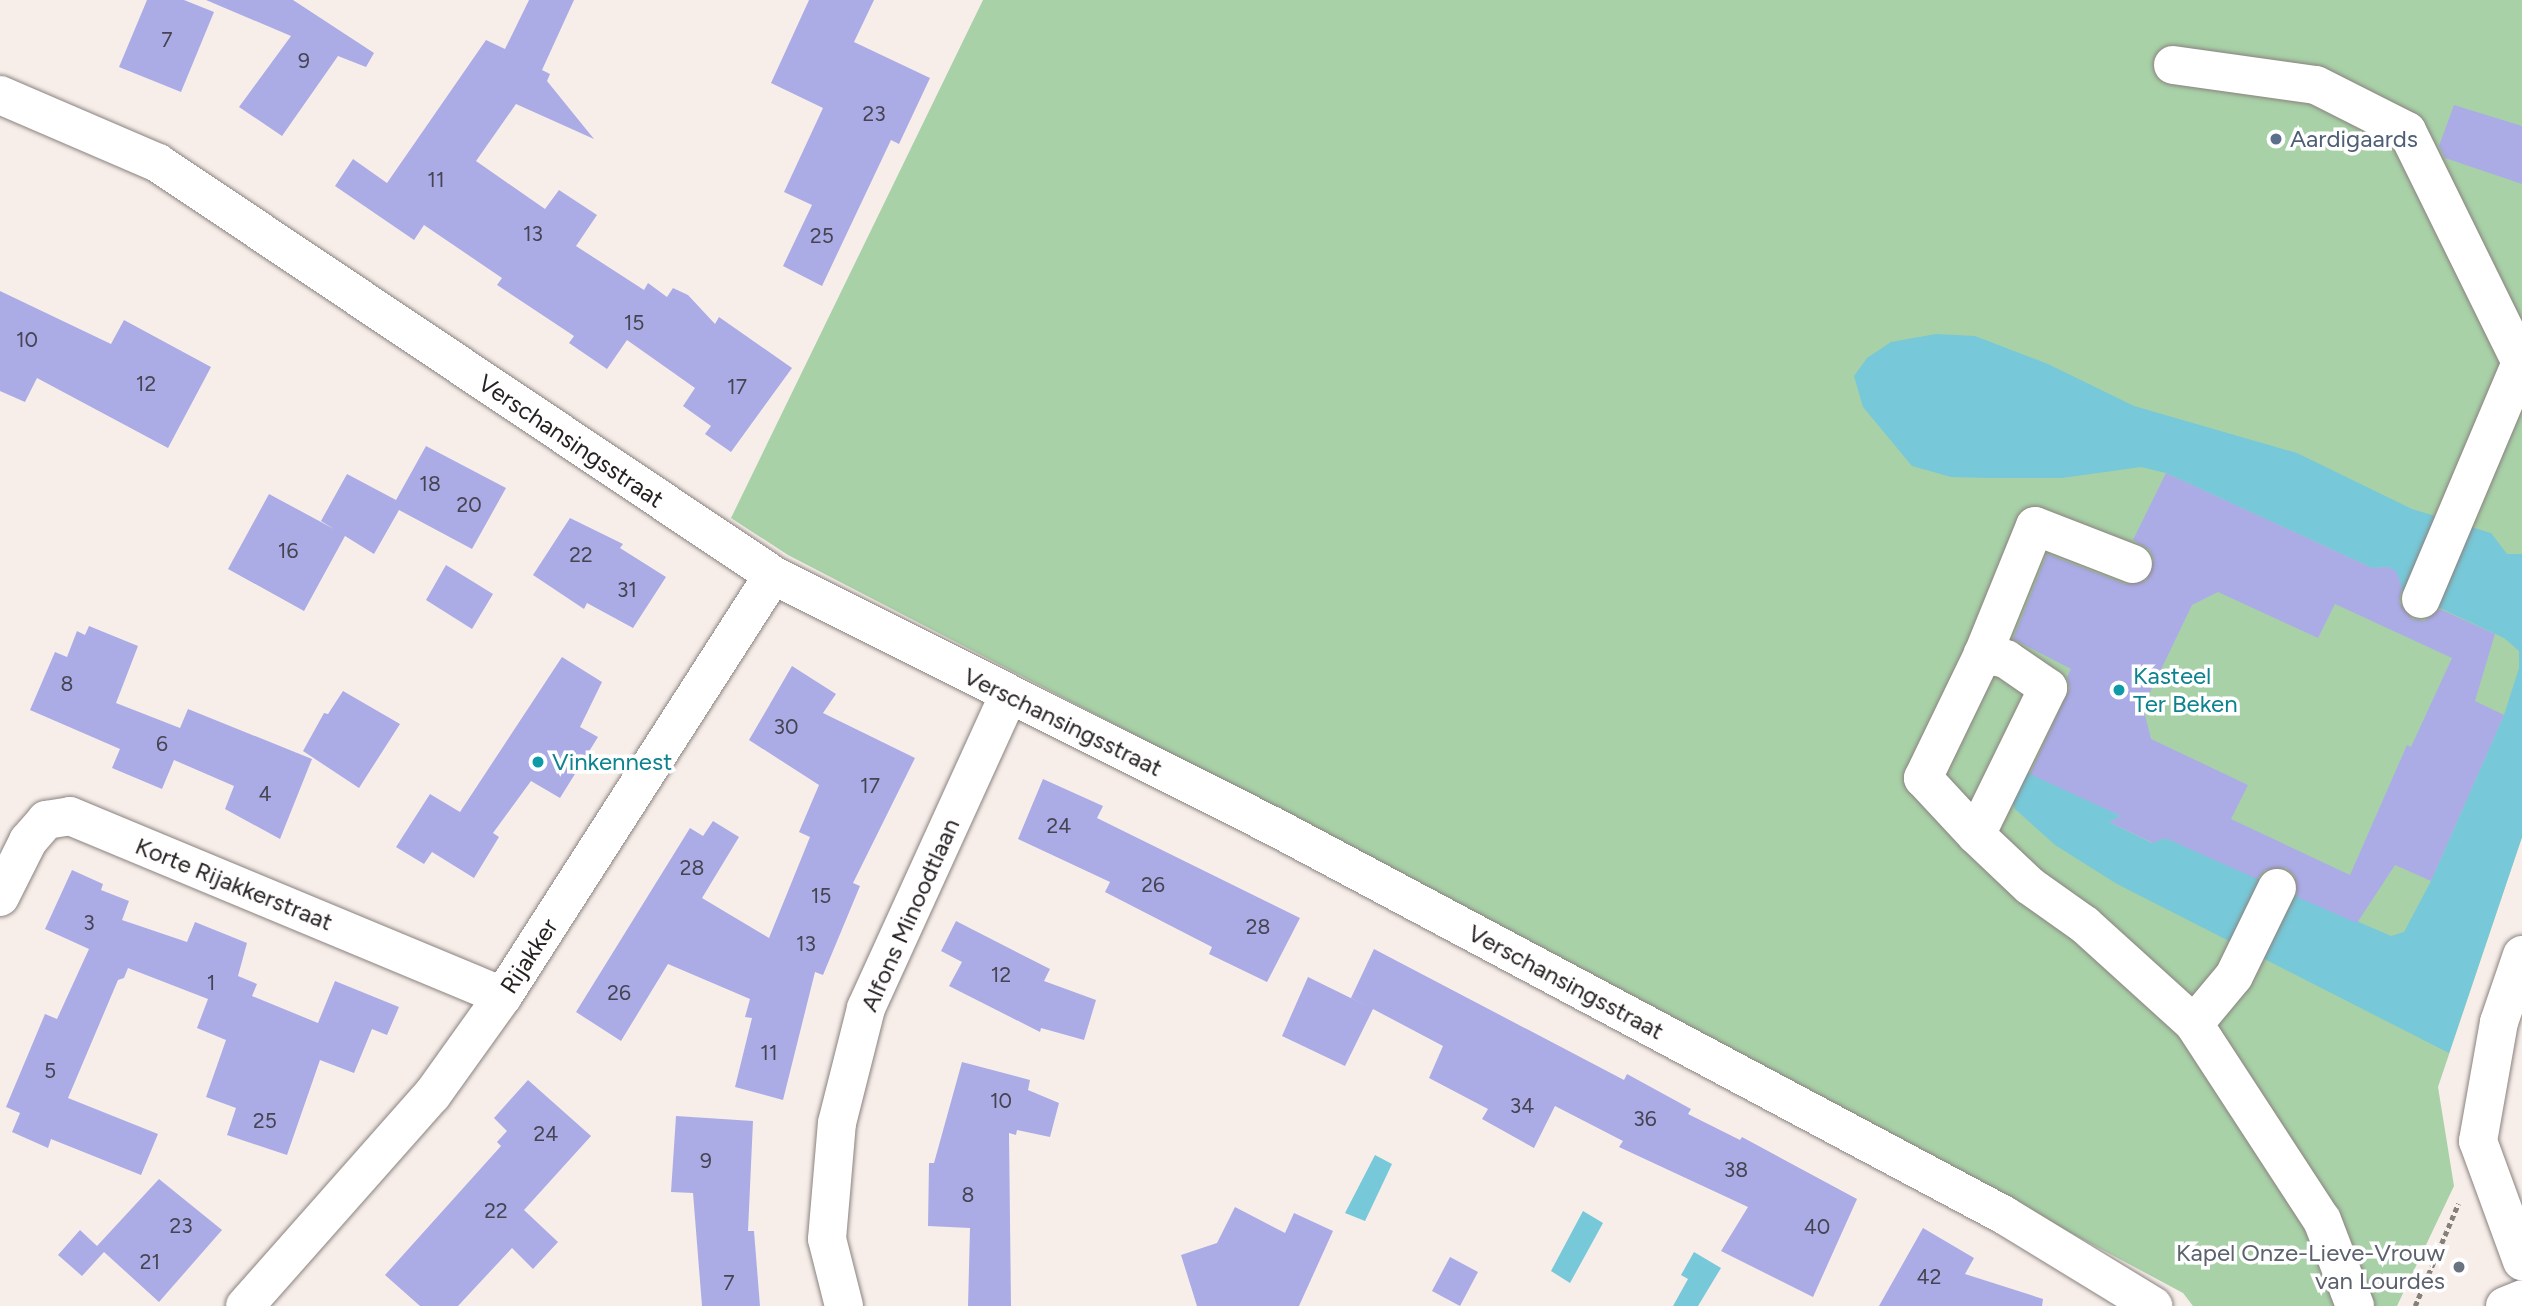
<!DOCTYPE html>
<html>
<head>
<meta charset="utf-8">
<style>
	body { margin:0 }
	#map { position:relative; width:2522px; height:1306px; overflow:hidden; background:#f7eeea; font-family:Figtree,sans-serif }
	div>[style] { position:absolute }
	[style*='--x'] { left:calc(var(--x)*1px); top:calc(var(--y)*1px); width:calc(var(--w)*1px); rotate:calc(var(--a)*1deg) }
	.green>* { inset:0; background:#a8d1a8 }
	.water>* { inset:0; background:#77c8d8 }
	.building>* { inset:0; background:#abace6 }
	.path>* { height:4.5px; margin-top:-2.25px; transform-origin:0; background:repeating-linear-gradient(90deg,#86807d 0 5px,transparent 0 8.5px) }
	.roads { filter:drop-shadow(0 0 2px #8a827f) drop-shadow(0 0 2px #8a827f) }
	.minor>* { height:38px; margin:-19px; padding:0 19px; transform-origin:19px; border-radius:19px; background:#fff }
	.dots>* { width:19px; height:19px; translate:-50% -50%; box-sizing:border-box; border:4px solid #fff; border-radius:50% }
	span { translate:-50% -50%; white-space:nowrap; text-align:center; line-height:1.15; -webkit-text-stroke:7px #fff; paint-order:stroke }
	.number-label { font-size:21px; color:#464452 }
	.number-label span { -webkit-text-stroke-width:0 }
	.service-label { font-size:24px; color:#4e5e75 }
	.left { translate:0 -50%; text-align:left }
	.street-label { font-size:24px; color:#252220 }
	.culture-label { font-size:24px; color:#0d838f }
	.worship-label { font-size:24px; color:#5b616d }
	.right { translate:-100% -50%; text-align:right }
</style>
</head>
<body>
<div id="map">
	<div class="green">
		<i style="clip-path:polygon(983px 0,2522px 0,2522px 837px,2438px 1087px,2454px 1186px,2397px 1306px,2193px 1306px,2183px 1293px,1282px 811px,788px 555px,731px 518px)"></i>
	</div>
	<div class="water">
		<i style="clip-path:polygon(1936px 334px,1975px 336px,2048px 364px,2134px 406px,2297px 453px,2412px 509px,2491px 533px,2507px 554px,2522px 554px,2522px 837px,2449px 1053px,2117px 884px,2055px 845px,2015px 809px,2012px 800px,2025px 771px,2121px 816px,2109px 822px,2152px 843px,2165px 838px,2391px 936px,2404px 932px,2431px 881px,2504px 715px,2519px 668px,2519px 651px,2504px 638px,2397px 588px,2400px 581px,2389px 567px,2372px 568px,2166px 473px,2141px 467px,2062px 478px,1989px 478px,1951px 477px,1912px 466px,1863px 407px,1854px 376px,1867px 358px,1891px 342px)"></i>
		<i style="clip-path:polygon(1375px 1155px,1392px 1164px,1365px 1221px,1345px 1213px)"></i>
		<i style="clip-path:polygon(1583px 1211px,1603px 1223px,1570px 1283px,1551px 1271px)"></i>
		<i style="clip-path:polygon(1694px 1252px,1721px 1268px,1698px 1306px,1673px 1306px,1688px 1279px,1681px 1275px)"></i>
	</div>
	<div class="building">
		<i style="clip-path:polygon(147px 0,184px 0,214px 12px,181px 92px,119px 67px)"></i>
		<i style="clip-path:polygon(206px 0,293px 0,374px 53px,366px 67px,338px 56px,282px 136px,239px 107px,291px 36px)"></i>
		<i style="clip-path:polygon(529px 0,574px 0,542px 70px,550px 74px,547px 81px,594px 139px,516px 104px,476px 161px,545px 209px,559px 190px,597px 215px,576px 246px,644px 290px,648px 283px,667px 297px,673px 288px,688px 295px,715px 324px,719px 317px,792px 368px,731px 452px,705px 434px,711px 426px,683px 406px,695px 388px,627px 340px,607px 369px,569px 343px,574px 336px,497px 285px,502px 278px,424px 225px,414px 240px,335px 186px,353px 159px,387px 183px,486px 40px,505px 49px)"></i>
		<i style="clip-path:polygon(809px 0,874px 0,854px 42px,930px 78px,899px 144px,891px 140px,822px 286px,783px 266px,812px 205px,784px 192px,823px 108px,771px 83px)"></i>
		<i style="clip-path:polygon(2454px 105px,2522px 126px,2522px 184px,2445px 158px,2439px 146px)"></i>
		<i style="clip-path:polygon(0 291px,111px 344px,124px 320px,211px 367px,168px 448px,37px 378px,25px 402px,0 391px)"></i>
		<i style="clip-path:polygon(426px 446px,506px 488px,472px 549px,399px 510px,374px 554px,345px 536px,304px 611px,228px 569px,269px 494px,334px 529px,321px 521px,347px 474px,396px 500px)"></i>
		<i style="clip-path:polygon(evenodd,2166px 473px,2372px 568px,2388px 567px,2396px 571px,2402px 587px,2399px 602px,2412px 619px,2424px 621px,2440px 609px,2495px 634px,2475px 701px,2504px 715px,2431px 881px,2395px 865px,2357px 923px,2297px 897px,2295px 876px,2286px 868px,2265px 870px,2257px 879px,2165px 838px,2153px 843px,2109px 822px,2121px 816px,2030px 774px,2070px 688px,2067px 677px,2071px 669px,2013px 639px,2047px 554px,2125px 584px,2146px 581px,2154px 560px,2150px 550px,2133px 540px,2166px 473px,2218px 592px,2318px 638px,2335px 604px,2452px 658px,2411px 747px,2407px 745px,2350px 875px,2231px 819px,2248px 785px,2151px 739px,2143px 707px,2192px 605px,2218px 592px)"></i>
		<i style="clip-path:polygon(570px 518px,623px 544px,620px 548px,666px 577px,633px 628px,587px 603px,584px 609px,533px 575px)"></i>
		<i style="clip-path:polygon(446px 565px,493px 594px,472px 629px,426px 600px)"></i>
		<i style="clip-path:polygon(89px 626px,138px 646px,116px 703px,180px 728px,188px 709px,312px 759px,280px 839px,225px 809px,234px 786px,174px 760px,162px 789px,112px 768px,120px 749px,30px 710px,55px 652px,67px 657px,77px 631px,85px 635px)"></i>
		<i style="clip-path:polygon(562px 657px,602px 682px,580px 727px,598px 737px,560px 798px,531px 781px,493px 833px,499px 837px,474px 878px,432px 852px,424px 864px,396px 847px,430px 794px,460px 812px)"></i>
		<i style="clip-path:polygon(792px 666px,836px 694px,823px 713px,915px 758px,853px 883px,860px 886px,823px 975px,815px 972px,783px 1100px,735px 1087px,752px 1018px,745px 1017px,750px 999px,668px 964px,621px 1041px,576px 1012px,690px 828px,703px 836px,713px 821px,739px 837px,702px 898px,769px 938px,810px 837px,799px 832px,819px 785px,749px 740px)"></i>
		<i style="clip-path:polygon(343px 691px,400px 724px,359px 788px,303px 751px,324px 713px,328px 714px)"></i>
		<i style="clip-path:polygon(1043px 779px,1103px 806px,1097px 818px,1300px 918px,1267px 982px,1209px 954px,1212px 947px,1105px 892px,1110px 882px,1018px 839px)"></i>
		<i style="clip-path:polygon(72px 870px,103px 884px,101px 890px,129px 901px,122px 920px,187px 942px,195px 922px,247px 943px,238px 976px,257px 984px,252px 996px,318px 1023px,335px 981px,399px 1007px,387px 1035px,372px 1029px,354px 1073px,320px 1060px,287px 1155px,227px 1135px,236px 1108px,206px 1097px,226px 1040px,197px 1028px,208px 999px,128px 968px,124px 978px,118px 980px,68px 1098px,158px 1134px,141px 1175px,51px 1139px,48px 1148px,12px 1132px,20px 1113px,6px 1107px,45px 1014px,57px 1019px,89px 949px,45px 929px)"></i>
		<i style="clip-path:polygon(956px 921px,1050px 969px,1044px 981px,1096px 1000px,1084px 1040px,1041px 1028px,1040px 1032px,949px 986px,962px 962px,941px 951px)"></i>
		<i style="clip-path:polygon(1374px 949px,1624px 1080px,1627px 1074px,1691px 1109px,1688px 1114px,1740px 1140px,1742px 1137px,1857px 1199px,1813px 1297px,1721px 1251px,1748px 1207px,1619px 1147px,1623px 1141px,1555px 1106px,1534px 1148px,1482px 1119px,1488px 1109px,1429px 1078px,1443px 1046px,1373px 1009px,1345px 1066px,1282px 1036px,1308px 977px,1367px 1006px,1351px 998px)"></i>
		<i style="clip-path:polygon(962px 1062px,1030px 1080px,1028px 1090px,1059px 1103px,1050px 1137px,1017px 1130px,1016px 1135px,1009px 1133px,1011px 1306px,968px 1306px,970px 1228px,928px 1226px,929px 1163px,934px 1163px)"></i>
		<i style="clip-path:polygon(528px 1080px,591px 1136px,524px 1210px,558px 1242px,533px 1269px,512px 1248px,458px 1306px,420px 1306px,385px 1275px,501px 1146px,497px 1142px,507px 1131px,494px 1118px)"></i>
		<i style="clip-path:polygon(676px 1116px,753px 1121px,748px 1231px,754px 1231px,760px 1306px,702px 1306px,693px 1193px,671px 1192px)"></i>
		<i style="clip-path:polygon(159px 1179px,222px 1230px,159px 1302px,104px 1252px,82px 1276px,58px 1255px,80px 1230px,97px 1246px)"></i>
		<i style="clip-path:polygon(1235px 1207px,1285px 1233px,1294px 1213px,1333px 1231px,1299px 1306px,1197px 1306px,1181px 1255px,1217px 1243px)"></i>
		<i style="clip-path:polygon(1923px 1228px,1974px 1258px,1965px 1274px,2043px 1299px,2042px 1306px,1879px 1306px)"></i>
		<i style="clip-path:polygon(1450px 1257px,1478px 1272px,1460px 1306px,1432px 1291px)"></i>
	</div>
	<div class="path">
		<i style="--x:2415;--y:1306;--w:111;--a:-67.1"></i>
	</div>
	<div class="roads">
		<div class="minor">
			<i style="--x:2173;--y:65;--w:144;--a:8"></i>
			<i style="--x:2316;--y:85;--w:102;--a:26.8"></i>
			<i style="--x:2407;--y:131;--w:261;--a:63.8"></i>
			<i style="--x:0;--y:95;--w:172;--a:23.3"></i>
			<i style="--x:158;--y:163;--w:740;--a:33.82"></i>
			<i style="--x:773;--y:575;--w:559;--a:26.66"></i>
			<i style="--x:1273;--y:826;--w:828;--a:28.02"></i>
			<i style="--x:2004;--y:1215;--w:175;--a:31.4"></i>
			<i style="--x:2421;--y:599;--w:254;--a:-67.1"></i>
			<i style="--x:1983;--y:654;--w:138;--a:-67.9"></i>
			<i style="--x:2035;--y:526;--w:105;--a:21.2"></i>
			<i style="--x:1976;--y:835;--w:164;--a:-63.9"></i>
			<i style="--x:2048;--y:688;--w:51;--a:-145.4"></i>
			<i style="--x:2006;--y:659;--w:24;--a:-168"></i>
			<i style="--x:1983;--y:654;--w:138;--a:115.8"></i>
			<i style="--x:1923;--y:778;--w:78;--a:47.1"></i>
			<i style="--x:1976;--y:835;--w:74;--a:43.4"></i>
			<i style="--x:2030;--y:886;--w:67;--a:35.3"></i>
			<i style="--x:2085;--y:925;--w:147;--a:42.2"></i>
			<i style="--x:2194;--y:1024;--w:234;--a:56.9"></i>
			<i style="--x:2322;--y:1220;--w:92;--a:69"></i>
			<i style="--x:0;--y:897;--w:63;--a:-63.4"></i>
			<i style="--x:28;--y:841;--w:28;--a:-49"></i>
			<i style="--x:46;--y:820;--w:24;--a:-9"></i>
			<i style="--x:70;--y:816;--w:469;--a:22.6"></i>
			<i style="--x:2522;--y:955;--w:71;--a:108.9"></i>
			<i style="--x:2499;--y:1022;--w:121;--a:100"></i>
			<i style="--x:2478;--y:1141;--w:128;--a:69.9"></i>
			<i style="--x:2194;--y:1024;--w:62;--a:-50.2"></i>
			<i style="--x:2234;--y:976;--w:98;--a:-64"></i>
			<i style="--x:245;--y:1306;--w:282;--a:-48.5"></i>
			<i style="--x:432;--y:1095;--w:122;--a:-54.4"></i>
			<i style="--x:503;--y:996;--w:500;--a:-57.33"></i>
			<i style="--x:844;--y:1306;--w:69;--a:-104.2"></i>
			<i style="--x:827;--y:1239;--w:116;--a:-85.1"></i>
			<i style="--x:837;--y:1123;--w:119;--a:-75.8"></i>
			<i style="--x:866;--y:1008;--w:343;--a:-65.5"></i>
			<i style="--x:2505;--y:1306;--w:18;--a:-22"></i>
		</div>
	</div>
	<div class="dots">
		<i style="left:2276px;top:139px;background:#5c6f8a"></i>
		<i style="left:2119px;top:690px;background:#0f9aa8"></i>
		<i style="left:538px;top:762px;background:#0f9aa8"></i>
		<i style="left:2459px;top:1267px;background:#6b7280"></i>
	</div>
	<div class="number-label">
		<span style="left:167px;top:40px">7</span>
		<span style="left:304px;top:61px">9</span>
		<span style="left:874px;top:114px">23</span>
		<span style="left:436px;top:180px">11</span>
		<span style="left:533px;top:234px">13</span>
		<span style="left:822px;top:236px">25</span>
		<span style="left:634px;top:323px">15</span>
		<span style="left:27px;top:340px">10</span>
		<span style="left:146px;top:384px">12</span>
		<span style="left:737px;top:387px">17</span>
		<span style="left:430px;top:484px">18</span>
		<span style="left:469px;top:505px">20</span>
		<span style="left:288px;top:551px">16</span>
		<span style="left:581px;top:555px">22</span>
		<span style="left:627px;top:590px">31</span>
		<span style="left:67px;top:684px">8</span>
		<span style="left:786px;top:727px">30</span>
		<span style="left:162px;top:744px">6</span>
		<span style="left:870px;top:786px">17</span>
		<span style="left:265px;top:794px">4</span>
		<span style="left:1059px;top:826px">24</span>
		<span style="left:692px;top:868px">28</span>
		<span style="left:1153px;top:885px">26</span>
		<span style="left:821px;top:896px">15</span>
		<span style="left:89px;top:923px">3</span>
		<span style="left:1258px;top:927px">28</span>
		<span style="left:806px;top:944px">13</span>
		<span style="left:1001px;top:975px">12</span>
		<span style="left:211px;top:983px">1</span>
		<span style="left:619px;top:993px">26</span>
		<span style="left:769px;top:1053px">11</span>
		<span style="left:50px;top:1071px">5</span>
		<span style="left:1001px;top:1101px">10</span>
		<span style="left:1522px;top:1106px">34</span>
		<span style="left:1645px;top:1119px">36</span>
		<span style="left:265px;top:1121px">25</span>
		<span style="left:546px;top:1134px">24</span>
		<span style="left:706px;top:1161px">9</span>
		<span style="left:1736px;top:1170px">38</span>
		<span style="left:968px;top:1195px">8</span>
		<span style="left:496px;top:1211px">22</span>
		<span style="left:181px;top:1226px">23</span>
		<span style="left:1817px;top:1227px">40</span>
		<span style="left:150px;top:1262px">21</span>
		<span style="left:1929px;top:1277px">42</span>
		<span style="left:729px;top:1283px">7</span>
	</div>
	<div class="service-label">
		<span class="left" style="left:2290px;top:139px">Aardigaards</span>
	</div>
	<div class="street-label">
		<span style="left:571px;top:441px;rotate:34deg">Verschansingsstraat</span>
		<span style="left:1063px;top:722px;rotate:26deg">Verschansingsstraat</span>
		<span style="left:234px;top:884px;rotate:22deg">Korte Rijakkerstraat</span>
		<span style="left:910px;top:915px;rotate:-66deg">Alfons Minoodtlaan</span>
		<span style="left:529px;top:956px;rotate:-57deg">Rijakker</span>
		<span style="left:1566px;top:982px;rotate:28deg">Verschansingsstraat</span>
	</div>
	<div class="culture-label">
		<span class="left" style="left:2133px;top:690px">Kasteel<br>Ter Beken</span>
		<span class="left" style="left:552px;top:762px">Vinkennest</span>
	</div>
	<div class="worship-label">
		<span class="right" style="left:2445px;top:1267px">Kapel Onze-Lieve-Vrouw<br>van Lourdes</span>
	</div>
</div>
</body>
</html>
